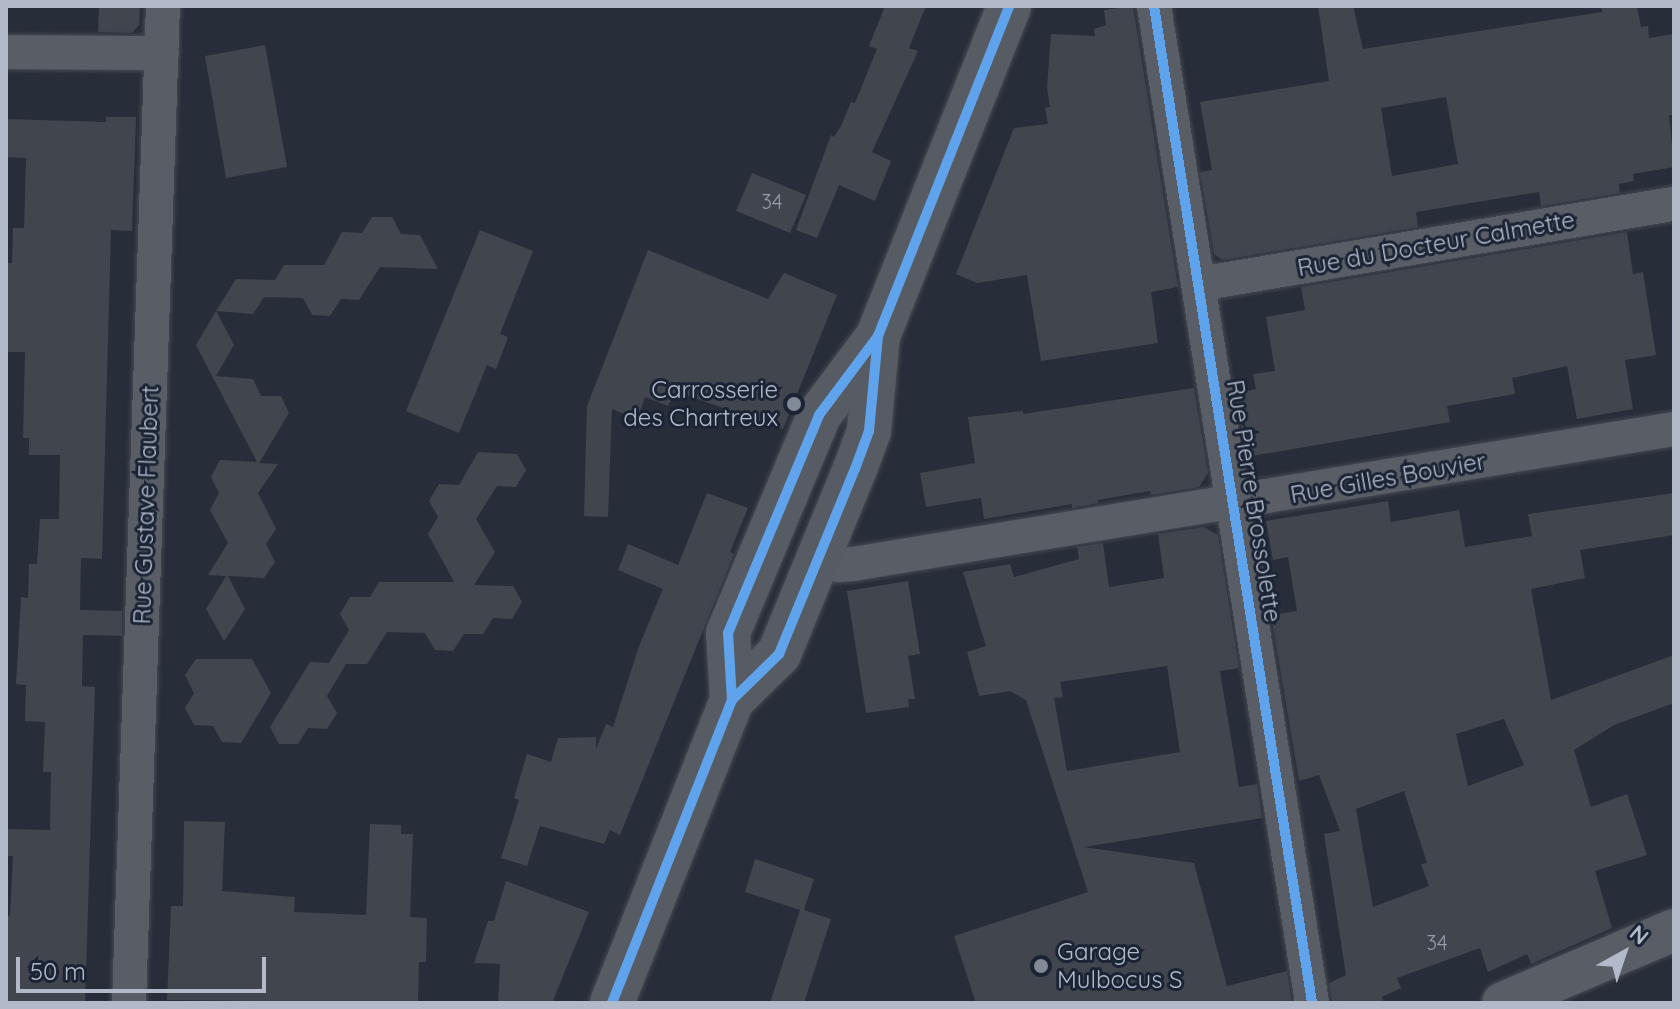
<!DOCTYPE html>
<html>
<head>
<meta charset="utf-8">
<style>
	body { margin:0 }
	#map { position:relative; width:1680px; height:1009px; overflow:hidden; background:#282e39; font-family:Quicksand,sans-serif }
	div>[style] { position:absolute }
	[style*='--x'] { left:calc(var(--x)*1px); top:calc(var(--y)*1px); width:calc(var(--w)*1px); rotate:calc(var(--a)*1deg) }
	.building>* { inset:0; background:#40454e }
	.roads { filter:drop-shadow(0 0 2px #454952) drop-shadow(0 0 2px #454952) }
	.minor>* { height:34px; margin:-17px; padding:0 17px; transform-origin:17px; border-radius:17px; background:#595d66 }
	.tertiary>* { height:42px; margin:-21px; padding:0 21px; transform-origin:21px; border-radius:21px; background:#595d66 }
	.secondary>* { height:44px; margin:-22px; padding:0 22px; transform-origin:22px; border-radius:22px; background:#575c64 }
	.cycleway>* { height:10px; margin:-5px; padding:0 5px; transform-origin:5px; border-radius:5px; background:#60a3ed }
	.dots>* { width:22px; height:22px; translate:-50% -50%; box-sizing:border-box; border:4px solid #1b2434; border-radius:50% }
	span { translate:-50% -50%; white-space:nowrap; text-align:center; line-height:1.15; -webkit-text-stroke:6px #1b2434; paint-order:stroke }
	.number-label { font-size:20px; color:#969dab }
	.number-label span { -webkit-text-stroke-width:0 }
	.street-label { font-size:24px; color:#b2baca }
	.poi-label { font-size:24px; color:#b2baca }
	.right { translate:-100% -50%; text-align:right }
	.left { translate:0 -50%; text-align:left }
	.frame { position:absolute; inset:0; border:8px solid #b2baca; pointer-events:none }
	.north { position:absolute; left:1584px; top:913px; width:80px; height:80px; -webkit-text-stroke:6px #1b2434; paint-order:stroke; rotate:40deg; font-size:22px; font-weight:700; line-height:32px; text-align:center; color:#b2baca }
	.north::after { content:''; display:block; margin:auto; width:28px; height:36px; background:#b2baca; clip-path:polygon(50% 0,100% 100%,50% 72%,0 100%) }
	.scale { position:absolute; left:16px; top:957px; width:250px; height:36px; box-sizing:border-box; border:4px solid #b2baca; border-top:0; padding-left:10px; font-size:24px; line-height:28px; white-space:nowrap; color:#b2baca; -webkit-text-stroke:6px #1b2434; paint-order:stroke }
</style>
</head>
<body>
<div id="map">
	<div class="building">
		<i style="clip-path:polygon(99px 6px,140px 6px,139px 25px,132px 33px,98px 32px)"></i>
		<i style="clip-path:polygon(885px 6px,926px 6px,909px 48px,918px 51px,872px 152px,891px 161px,875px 201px,839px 185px,817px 238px,796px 230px,831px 135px,834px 137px,841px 126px,851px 102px,855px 103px,877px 49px,869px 46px)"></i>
		<i style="clip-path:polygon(1133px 6px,1178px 287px,1151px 292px,1158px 343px,1041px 361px,1027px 275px,977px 283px,956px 274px,1014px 128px,1048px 124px,1045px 108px,1050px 107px,1047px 88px,1051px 34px,1095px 36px,1094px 29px,1106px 25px,1104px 10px)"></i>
		<i style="clip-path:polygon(evenodd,1318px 6px,1353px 6px,1363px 49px,1602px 12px,1601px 6px,1637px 6px,1641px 27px,1648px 26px,1649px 38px,1674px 34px,1674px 115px,1669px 115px,1674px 167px,1633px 174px,1634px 181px,1619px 184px,1620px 193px,1541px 206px,1539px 192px,1416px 212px,1418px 227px,1222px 260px,1214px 254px,1200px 172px,1212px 170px,1200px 102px,1329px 81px,1318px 6px,1446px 97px,1458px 164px,1392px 176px,1381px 108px,1446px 97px)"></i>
		<i style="clip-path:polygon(265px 45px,287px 167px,226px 178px,205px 56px)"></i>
		<i style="clip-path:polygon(106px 117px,136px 117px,132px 231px,111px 230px,102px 559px,81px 558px,80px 610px,122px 611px,122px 636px,83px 635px,82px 686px,95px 687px,85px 1003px,6px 1003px,6px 916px,10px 916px,13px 856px,6px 856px,6px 829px,50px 830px,51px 772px,43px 772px,45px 722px,25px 721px,26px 685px,16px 684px,21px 597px,28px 598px,29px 564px,37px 564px,40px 519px,59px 519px,60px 455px,29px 455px,29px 438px,23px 438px,25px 352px,6px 352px,6px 263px,12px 263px,13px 228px,24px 228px,26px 158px,6px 157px,6px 119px,106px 122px)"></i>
		<i style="clip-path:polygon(752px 173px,806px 195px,790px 233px,736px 211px)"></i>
		<i style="clip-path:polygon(372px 217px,392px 217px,401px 234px,420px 235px,438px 269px,380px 267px,359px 300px,341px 299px,330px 316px,312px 315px,303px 298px,264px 297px,270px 288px,253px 314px,216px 311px,236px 279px,275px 280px,284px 265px,324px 265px,342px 232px,362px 233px)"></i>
		<i style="clip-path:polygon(480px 230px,533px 251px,500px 334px,508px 337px,496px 369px,487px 365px,459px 433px,406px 411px)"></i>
		<i style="clip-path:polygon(1627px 232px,1633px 274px,1643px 272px,1656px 355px,1625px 360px,1633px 409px,1577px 419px,1567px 366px,1512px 378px,1515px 394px,1447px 406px,1450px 422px,1246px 457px,1236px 393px,1256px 389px,1253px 374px,1275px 371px,1266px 317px,1305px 310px,1301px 287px)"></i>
		<i style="clip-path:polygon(648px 250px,768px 299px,784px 273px,837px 295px,783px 429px,680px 393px,677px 400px,672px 398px,668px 406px,645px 397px,637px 420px,612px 409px,608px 517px,584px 516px,587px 406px)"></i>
		<i style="clip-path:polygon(216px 311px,234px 345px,216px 376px,253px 379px,261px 396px,281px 396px,289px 413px,259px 463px,278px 464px,258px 493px,276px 529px,266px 544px,275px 562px,264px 578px,228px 576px,245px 609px,224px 641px,206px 609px,226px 576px,208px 575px,228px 543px,210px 510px,219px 493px,211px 477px,220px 460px,257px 462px,196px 345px)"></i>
		<i style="clip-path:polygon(1194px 388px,1208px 473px,1199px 487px,1151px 495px,1150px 491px,1098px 500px,1098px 503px,1072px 508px,1072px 504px,984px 519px,981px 498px,926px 507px,920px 473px,975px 463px,968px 417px,1023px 411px,1023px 414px)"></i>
		<i style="clip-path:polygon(478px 452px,517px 454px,526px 470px,516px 487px,497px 486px,476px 519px,495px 552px,474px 585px,513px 586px,522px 602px,512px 619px,493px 618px,483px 634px,464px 634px,453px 651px,435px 650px,425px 633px,387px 632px,367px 664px,346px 664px,327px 696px,337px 713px,327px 729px,308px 728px,298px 744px,279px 744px,270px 727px,310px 662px,329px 663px,349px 630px,340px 614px,350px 597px,370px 597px,379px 582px,454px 582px,428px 534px,438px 517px,429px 501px,439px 484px,459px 485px)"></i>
		<i style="clip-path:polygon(707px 493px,748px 508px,730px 552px,734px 554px,620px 835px,610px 830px,604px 844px,540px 826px,527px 866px,501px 858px,519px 800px,514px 798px,527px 754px,551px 762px,558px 738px,596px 737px,596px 749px,606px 724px,613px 727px,639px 646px,663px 589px,618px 570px,628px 544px,678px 565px)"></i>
		<i style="clip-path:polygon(evenodd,1674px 493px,1674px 535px,1580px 550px,1585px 578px,1531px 589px,1551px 700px,1674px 655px,1674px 703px,1614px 725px,1574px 750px,1591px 807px,1627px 794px,1647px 855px,1595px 871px,1612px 928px,1531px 964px,1527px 954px,1488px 972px,1480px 948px,1397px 978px,1401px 988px,1382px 997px,1384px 1003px,1332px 1003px,1329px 983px,1346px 975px,1324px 834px,1340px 831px,1319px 775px,1299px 781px,1271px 615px,1297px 611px,1288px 557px,1273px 560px,1266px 521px,1388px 501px,1391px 522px,1459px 510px,1465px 547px,1532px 536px,1528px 514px,1674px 493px,1504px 719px,1524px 765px,1468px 786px,1456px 734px,1504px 719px,1674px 493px,1404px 791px,1427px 863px,1421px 864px,1429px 886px,1373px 907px,1356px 809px,1404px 791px)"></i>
		<i style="clip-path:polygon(evenodd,1204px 527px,1218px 535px,1239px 668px,1220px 671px,1239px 787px,1257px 784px,1262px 818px,1084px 847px,1194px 863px,1227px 986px,1287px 971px,1292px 1003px,976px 1003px,954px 936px,1088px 892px,1026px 700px,1010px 691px,979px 696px,967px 652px,986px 646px,963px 572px,1010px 564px,1014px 577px,1079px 559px,1077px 547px,1103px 543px,1109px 587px,1164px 578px,1158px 534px,1204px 527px,1167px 666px,1180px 752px,1067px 771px,1054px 698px,1063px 697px,1060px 682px,1167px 666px)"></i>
		<i style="clip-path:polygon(908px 581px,920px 654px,908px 656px,915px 699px,908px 699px,909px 707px,866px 713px,847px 591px)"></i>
		<i style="clip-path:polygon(196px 659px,252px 659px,271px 693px,241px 743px,222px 742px,213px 726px,194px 725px,185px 708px,194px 693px,185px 675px)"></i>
		<i style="clip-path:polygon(184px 821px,225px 822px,222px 891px,295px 897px,294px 912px,366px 915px,370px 824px,401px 825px,401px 834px,413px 834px,410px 917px,427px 918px,426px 962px,419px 962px,418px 1003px,167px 1000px,171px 906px,183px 906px)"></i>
		<i style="clip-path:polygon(755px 859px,814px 879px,804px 910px,831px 919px,804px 1003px,770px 1003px,800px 910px,745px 892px)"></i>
		<i style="clip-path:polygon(506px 881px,589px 912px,552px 1003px,498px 1003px,500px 964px,474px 963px,488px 921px,494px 921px)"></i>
	</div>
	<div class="roads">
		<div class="minor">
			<i style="--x:1154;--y:6;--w:1009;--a:80.99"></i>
			<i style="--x:6;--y:52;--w:156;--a:0.4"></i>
			<i style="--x:1199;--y:284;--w:482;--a:-9.6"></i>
			<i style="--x:819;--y:559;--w:21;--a:17"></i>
			<i style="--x:839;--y:565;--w:14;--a:-4"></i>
			<i style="--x:853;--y:564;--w:832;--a:-9.34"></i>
			<i style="--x:129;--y:1003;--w:998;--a:-88.05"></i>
		</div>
		<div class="tertiary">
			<i style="--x:1503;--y:1003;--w:186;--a:-23.1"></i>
		</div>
		<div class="secondary">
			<i style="--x:732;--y:700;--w:67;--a:-93.4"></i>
			<i style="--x:728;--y:633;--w:236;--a:-67.3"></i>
			<i style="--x:819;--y:415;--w:99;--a:-53.2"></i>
			<i style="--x:878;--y:336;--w:355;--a:-68.3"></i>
			<i style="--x:612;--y:1003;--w:326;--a:-68.4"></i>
			<i style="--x:732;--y:700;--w:66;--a:-44.4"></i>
			<i style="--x:779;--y:654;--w:200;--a:-67.7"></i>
			<i style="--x:855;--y:469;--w:40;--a:-69.8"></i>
			<i style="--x:869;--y:431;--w:95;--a:-84.6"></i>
		</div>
	</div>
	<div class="cycleway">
		<i style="--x:1154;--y:6;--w:1009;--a:80.99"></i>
		<i style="--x:732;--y:700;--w:67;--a:-93.4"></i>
		<i style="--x:728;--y:633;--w:236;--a:-67.3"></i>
		<i style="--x:819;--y:415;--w:99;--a:-53.2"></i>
		<i style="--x:878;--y:336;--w:355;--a:-68.3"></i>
		<i style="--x:612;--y:1003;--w:326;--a:-68.4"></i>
		<i style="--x:732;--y:700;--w:66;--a:-44.4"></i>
		<i style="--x:779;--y:654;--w:200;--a:-67.7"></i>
		<i style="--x:855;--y:469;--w:40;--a:-69.8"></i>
		<i style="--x:869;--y:431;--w:95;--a:-84.6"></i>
	</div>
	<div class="dots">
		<i style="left:794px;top:404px;background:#828997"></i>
		<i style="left:1041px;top:966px;background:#828997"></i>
	</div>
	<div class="number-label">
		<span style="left:772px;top:201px">34</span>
		<span style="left:1437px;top:942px">34</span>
	</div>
	<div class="street-label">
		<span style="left:1436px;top:244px;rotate:-10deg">Rue du Docteur Calmette</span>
		<span style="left:1388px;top:478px;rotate:-10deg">Rue Gilles Bouvier</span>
		<span style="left:1254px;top:501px;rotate:81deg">Rue Pierre Brossolette</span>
		<span style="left:146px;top:505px;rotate:-88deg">Rue Gustave Flaubert</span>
	</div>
	<div class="poi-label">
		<span class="right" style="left:778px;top:404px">Carrosserie<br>des Chartreux</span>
		<span class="left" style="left:1057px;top:966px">Garage<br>Mulbocus S</span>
	</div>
	<div class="frame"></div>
	<div class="north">N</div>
	<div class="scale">50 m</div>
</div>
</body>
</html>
